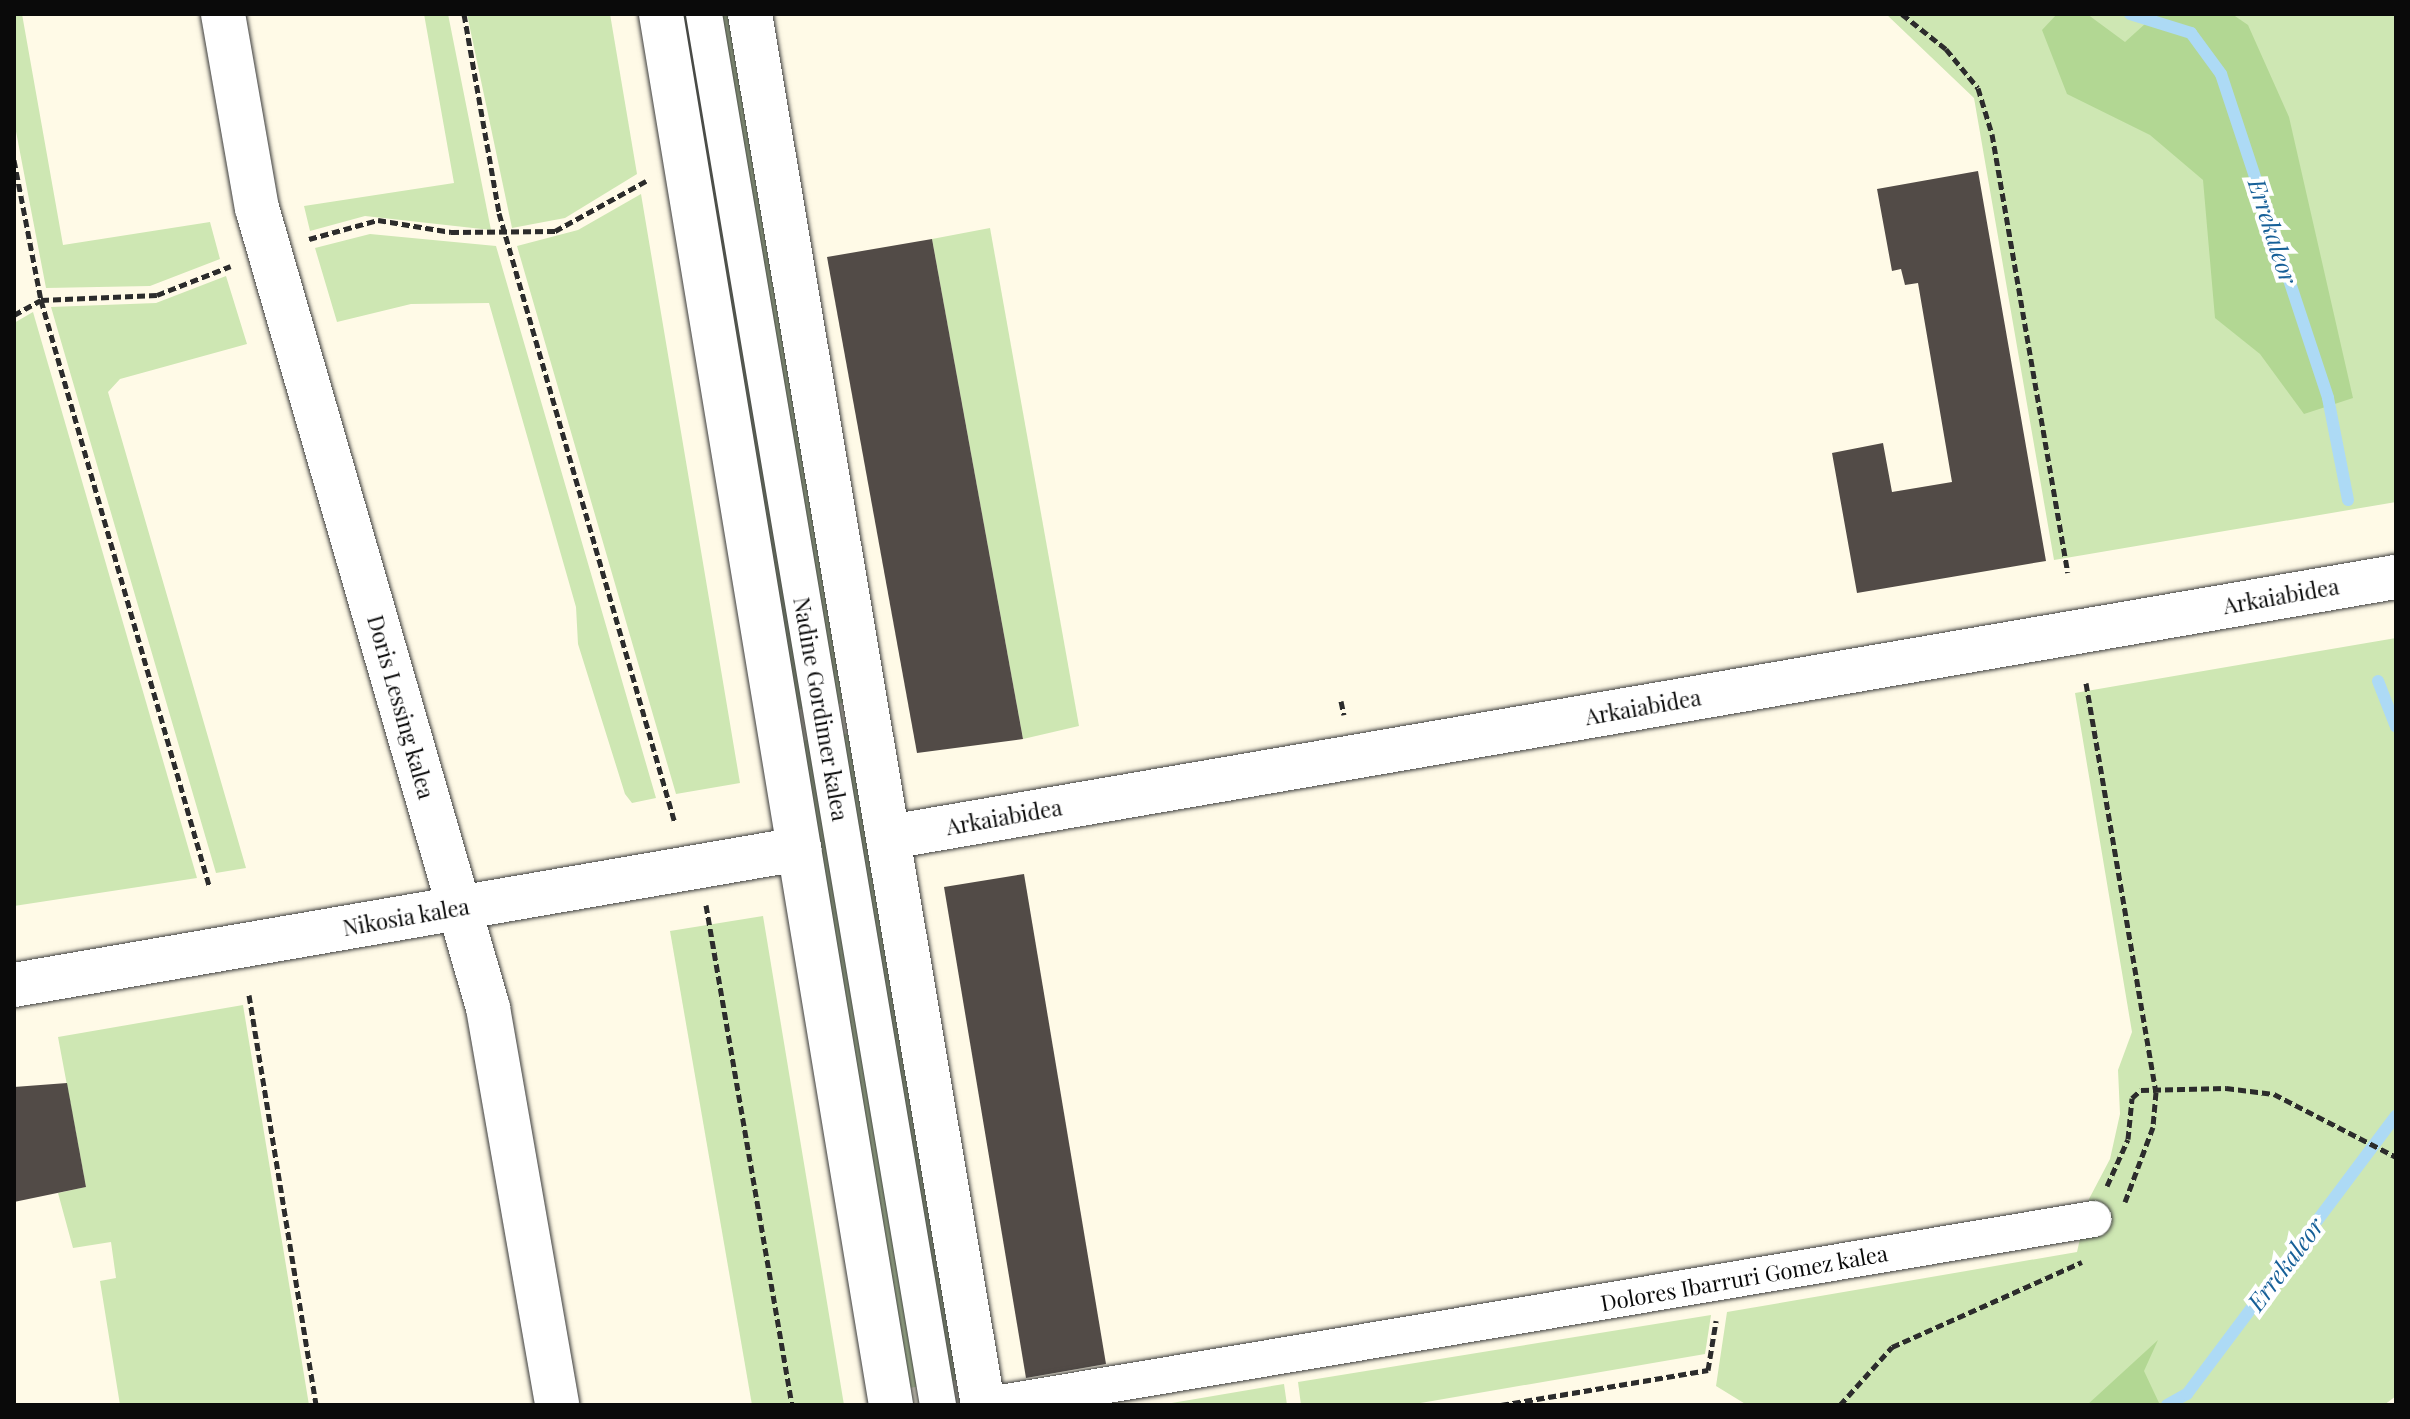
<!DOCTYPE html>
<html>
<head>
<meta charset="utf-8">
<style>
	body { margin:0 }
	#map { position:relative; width:2410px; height:1419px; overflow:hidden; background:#fffae7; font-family:"Playfair Display",serif }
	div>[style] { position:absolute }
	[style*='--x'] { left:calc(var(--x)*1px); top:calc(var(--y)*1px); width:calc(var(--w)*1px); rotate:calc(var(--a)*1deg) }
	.green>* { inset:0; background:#cee7b3 }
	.forest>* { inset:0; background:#b2d793 }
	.stream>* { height:12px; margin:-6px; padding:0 6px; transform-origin:6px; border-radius:6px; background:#addaf5 }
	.building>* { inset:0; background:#524b47 }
	.path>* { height:5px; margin-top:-2.5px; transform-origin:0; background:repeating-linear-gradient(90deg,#2c2c2c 0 8px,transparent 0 12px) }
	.roads { filter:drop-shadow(0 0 2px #3d3d3d) drop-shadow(0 0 2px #3d3d3d) }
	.pedestrian>* { height:36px; margin:-18px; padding:0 18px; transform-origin:18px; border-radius:18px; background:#fff }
	.minor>* { height:44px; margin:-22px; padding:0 22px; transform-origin:22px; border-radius:22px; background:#fff }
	span { translate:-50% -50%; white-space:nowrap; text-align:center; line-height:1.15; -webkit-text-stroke:8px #fff; paint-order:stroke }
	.street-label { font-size:22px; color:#0a0a0a }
	.water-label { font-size:24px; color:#176098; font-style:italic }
	.frame { position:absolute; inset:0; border:16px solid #0a0a0a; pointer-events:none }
</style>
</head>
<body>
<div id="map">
	<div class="green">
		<i style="clip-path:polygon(14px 14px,22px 14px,63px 245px,210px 222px,220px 259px,150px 286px,46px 288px,14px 121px)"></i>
		<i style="clip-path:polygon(424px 14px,448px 14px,491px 230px,365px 216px,310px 231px,304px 206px,454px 183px)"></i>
		<i style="clip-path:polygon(467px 14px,610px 14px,637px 174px,565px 218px,512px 228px)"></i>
		<i style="clip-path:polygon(673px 14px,691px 14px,807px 708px,790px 711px)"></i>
		<i style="clip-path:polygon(718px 14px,735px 14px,851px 701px,834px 705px)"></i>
		<i style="clip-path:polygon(1886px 14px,2396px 14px,2396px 502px,2054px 560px,1974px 98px)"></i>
		<i style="clip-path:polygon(641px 194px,740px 783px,676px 794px,517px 246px,578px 230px)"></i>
		<i style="clip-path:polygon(990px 228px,1079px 726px,1023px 739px,932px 239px)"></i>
		<i style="clip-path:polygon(370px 234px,496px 246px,656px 798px,632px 803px,625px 794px,578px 644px,576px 607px,489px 303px,411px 304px,337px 322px,315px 248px)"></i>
		<i style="clip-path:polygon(226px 276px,247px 344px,120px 379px,108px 392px,246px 868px,216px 873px,51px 307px,156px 303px)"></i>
		<i style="clip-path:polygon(33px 312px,197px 878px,14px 906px,14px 323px)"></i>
		<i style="clip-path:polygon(2396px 638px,2396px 1396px,2384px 1405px,1747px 1405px,1716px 1386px,1727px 1312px,2077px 1252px,2089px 1199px,2110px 1159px,2120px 1114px,2118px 1070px,2132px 1032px,2075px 693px)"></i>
		<i style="clip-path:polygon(855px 732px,963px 1379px,946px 1382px,838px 735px)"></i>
		<i style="clip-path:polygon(813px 739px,921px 1386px,904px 1389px,796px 742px)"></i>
		<i style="clip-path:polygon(763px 916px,844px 1405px,752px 1405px,670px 931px)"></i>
		<i style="clip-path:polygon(243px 1005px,309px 1405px,120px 1405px,100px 1281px,116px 1278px,111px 1242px,73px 1248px,58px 1193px,86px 1187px,58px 1037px)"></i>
		<i style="clip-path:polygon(1711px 1315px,1705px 1354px,1409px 1405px,1301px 1405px,1298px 1382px)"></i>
		<i style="clip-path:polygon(1284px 1384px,1287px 1405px,1160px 1405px)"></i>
	</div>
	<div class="forest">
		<i style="clip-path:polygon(2057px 14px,2087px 14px,2125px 42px,2156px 14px,2232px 14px,2248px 25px,2289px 117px,2353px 398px,2304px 414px,2260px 354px,2215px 318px,2203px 180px,2150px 135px,2067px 94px,2042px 30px)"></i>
		<i style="clip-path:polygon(2158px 1340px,2144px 1371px,2160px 1405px,2087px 1405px)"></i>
	</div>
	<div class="stream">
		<i style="--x:2130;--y:14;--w:64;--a:17.3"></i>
		<i style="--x:2191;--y:33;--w:51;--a:53.8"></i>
		<i style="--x:2221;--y:74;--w:341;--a:71.7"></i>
		<i style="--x:2328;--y:398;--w:104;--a:78.9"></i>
		<i style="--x:2378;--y:681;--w:49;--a:68.6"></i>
		<i style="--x:2167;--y:1405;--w:23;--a:-29"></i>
		<i style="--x:2187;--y:1394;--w:348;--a:-53.1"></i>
	</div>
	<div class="building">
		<i style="clip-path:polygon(1978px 171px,2046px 561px,1857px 593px,1832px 453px,1883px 443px,1892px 492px,1952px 482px,1918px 283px,1905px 285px,1901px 269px,1892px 271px,1877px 189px)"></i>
		<i style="clip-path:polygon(932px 239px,1023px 739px,917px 753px,827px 257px)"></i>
		<i style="clip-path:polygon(1024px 874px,1106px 1364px,1026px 1378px,944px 887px)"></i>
		<i style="clip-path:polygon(67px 1083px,86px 1187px,14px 1202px,14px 1087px)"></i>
	</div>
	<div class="path">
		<i style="--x:464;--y:14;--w:202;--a:80"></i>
		<i style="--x:499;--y:213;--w:635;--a:73.91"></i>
		<i style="--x:1902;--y:14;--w:56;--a:38.5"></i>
		<i style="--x:1946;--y:49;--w:50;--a:50.6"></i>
		<i style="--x:1978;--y:88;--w:48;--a:73.1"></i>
		<i style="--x:1992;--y:134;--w:445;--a:80.2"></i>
		<i style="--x:14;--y:160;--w:143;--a:79.1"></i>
		<i style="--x:41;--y:300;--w:609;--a:73.98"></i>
		<i style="--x:309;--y:239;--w:72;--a:-15.4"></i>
		<i style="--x:378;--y:220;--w:74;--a:9.3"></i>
		<i style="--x:451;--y:232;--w:104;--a:-0.6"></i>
		<i style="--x:555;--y:231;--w:104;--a:-28.8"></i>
		<i style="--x:14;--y:315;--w:31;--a:-29"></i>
		<i style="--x:41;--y:300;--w:116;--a:-2.5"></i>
		<i style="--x:157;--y:295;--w:79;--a:-21.4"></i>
		<i style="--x:2086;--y:683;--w:415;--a:80.3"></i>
		<i style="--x:2156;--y:1092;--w:35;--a:95"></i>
		<i style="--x:2153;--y:1127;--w:80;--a:110.5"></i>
		<i style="--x:1341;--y:701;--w:14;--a:78"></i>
		<i style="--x:706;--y:905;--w:507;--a:80.24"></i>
		<i style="--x:249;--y:995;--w:415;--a:80.7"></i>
		<i style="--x:2107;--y:1186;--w:51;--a:-65.9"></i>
		<i style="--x:2128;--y:1139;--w:41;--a:-84.4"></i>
		<i style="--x:2132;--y:1098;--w:12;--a:-42"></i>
		<i style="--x:2141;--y:1090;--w:85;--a:-1.3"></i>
		<i style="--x:2226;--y:1088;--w:48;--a:7.1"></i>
		<i style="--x:2274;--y:1094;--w:137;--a:27.3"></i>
		<i style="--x:1501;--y:1405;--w:210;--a:-9.6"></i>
		<i style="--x:1708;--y:1370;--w:50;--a:-80.7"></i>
		<i style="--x:1840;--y:1405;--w:78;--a:-48.1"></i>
		<i style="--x:1892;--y:1347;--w:208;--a:-24.1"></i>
	</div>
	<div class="roads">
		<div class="pedestrian">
			<i style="--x:704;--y:14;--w:1411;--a:80.45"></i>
			<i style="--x:989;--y:1405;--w:1120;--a:-9.56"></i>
		</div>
		<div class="minor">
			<i style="--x:223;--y:14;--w:197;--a:80.1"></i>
			<i style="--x:257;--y:208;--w:833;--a:73.89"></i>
			<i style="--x:488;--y:1008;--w:403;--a:80.1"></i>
			<i style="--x:661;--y:14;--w:1410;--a:80.61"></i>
			<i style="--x:750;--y:14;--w:1410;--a:80.49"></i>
			<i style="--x:890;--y:837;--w:1528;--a:-9.8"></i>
			<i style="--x:14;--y:985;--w:797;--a:-9.83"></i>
		</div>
	</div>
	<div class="street-label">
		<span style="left:2281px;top:596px;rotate:-10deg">Arkaiabidea</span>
		<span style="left:401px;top:707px;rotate:74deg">Doris Lessing kalea</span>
		<span style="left:1643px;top:707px;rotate:-10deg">Arkaiabidea</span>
		<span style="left:821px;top:709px;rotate:80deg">Nadine Gordimer kalea</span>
		<span style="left:1004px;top:817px;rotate:-10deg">Arkaiabidea</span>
		<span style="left:406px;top:917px;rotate:-10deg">Nikosia kalea</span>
		<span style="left:1744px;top:1278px;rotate:-10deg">Dolores Ibarruri Gomez kalea</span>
	</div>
	<div class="water-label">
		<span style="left:2273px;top:231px;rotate:72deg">Errekaleor</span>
		<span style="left:2285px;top:1264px;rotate:-53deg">Errekaleor</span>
	</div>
	<div class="frame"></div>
</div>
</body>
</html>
